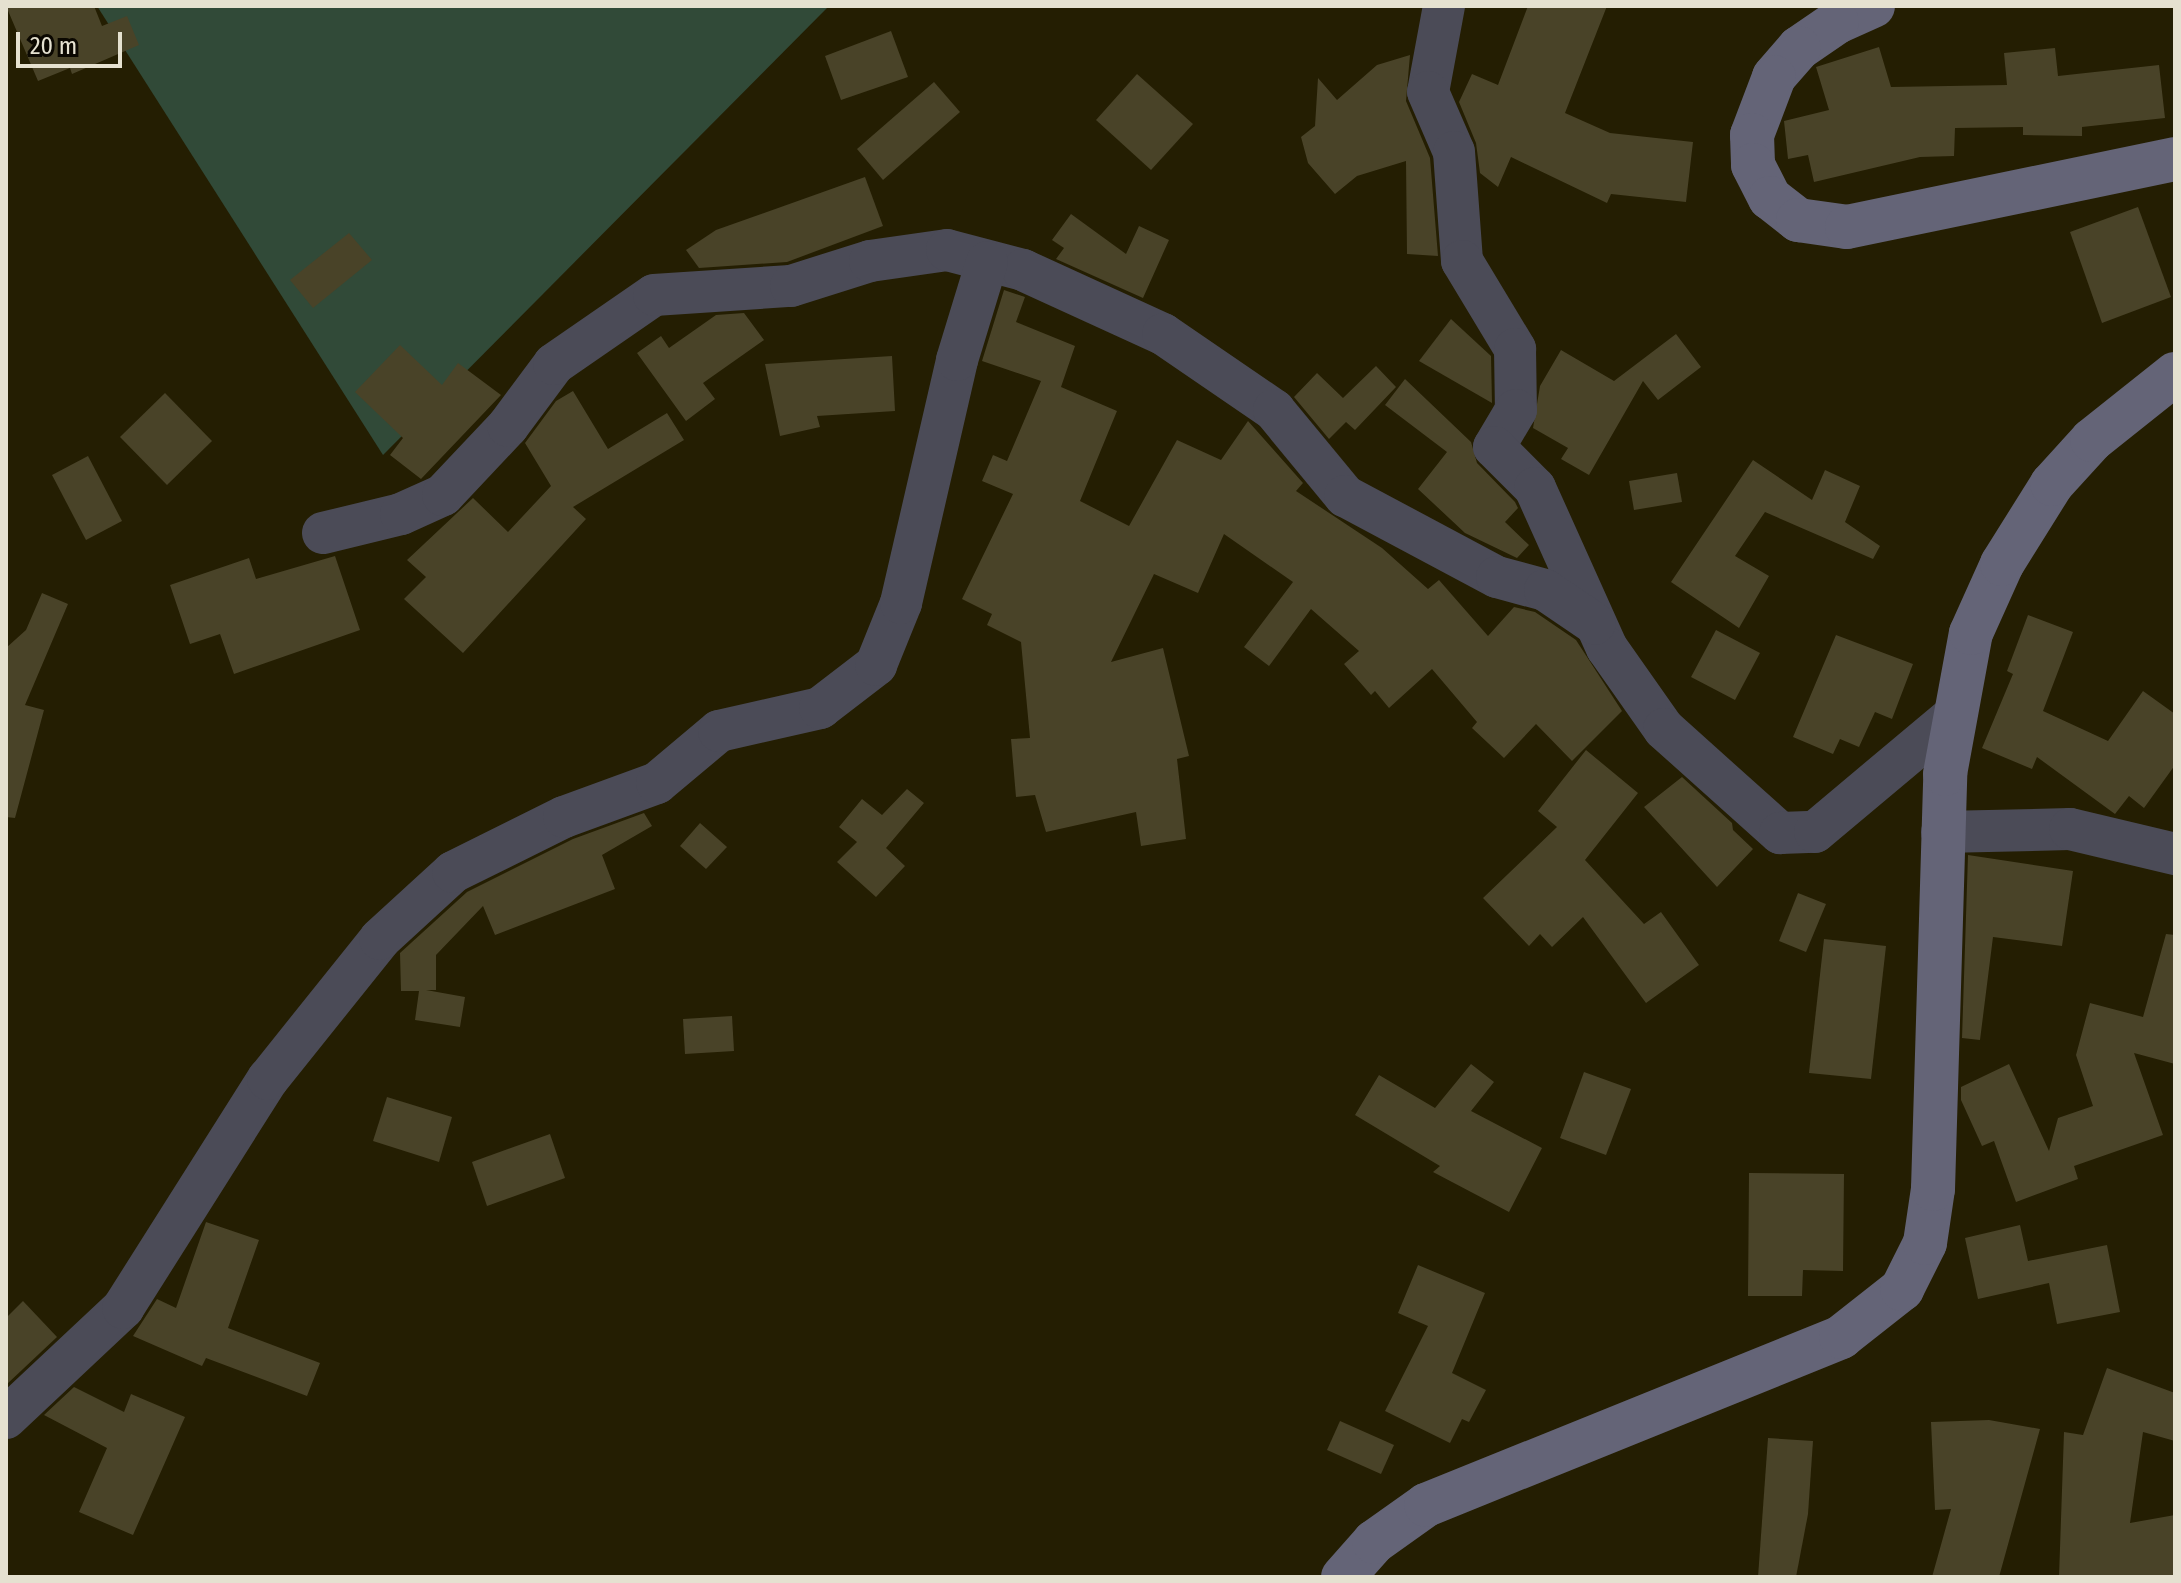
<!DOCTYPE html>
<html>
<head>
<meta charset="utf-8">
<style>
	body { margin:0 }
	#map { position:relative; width:2181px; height:1583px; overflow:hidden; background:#241e02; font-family:"Fira Sans Condensed",sans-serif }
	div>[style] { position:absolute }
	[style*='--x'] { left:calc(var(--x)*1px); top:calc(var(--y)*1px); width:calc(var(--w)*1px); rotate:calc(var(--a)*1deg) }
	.forest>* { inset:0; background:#314a38 }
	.building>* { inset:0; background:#494328 }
	.street>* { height:42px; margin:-21px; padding:0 21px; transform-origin:21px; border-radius:21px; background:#4b4b57 }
	.secondary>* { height:44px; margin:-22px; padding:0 22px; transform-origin:22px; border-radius:22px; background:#646477 }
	span { translate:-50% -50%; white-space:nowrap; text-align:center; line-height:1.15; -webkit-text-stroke:7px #0b0801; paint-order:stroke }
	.frame { position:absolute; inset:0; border:8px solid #e5e1d0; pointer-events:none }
	.scale { position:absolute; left:16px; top:32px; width:106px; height:36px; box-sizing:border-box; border:4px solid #e5e1d0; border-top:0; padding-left:10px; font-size:24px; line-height:28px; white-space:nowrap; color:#e5e1d0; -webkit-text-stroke:6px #0b0801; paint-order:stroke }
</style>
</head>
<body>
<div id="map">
	<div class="forest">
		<i style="clip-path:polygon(97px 6px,829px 6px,383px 455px)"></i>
	</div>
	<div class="building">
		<i style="clip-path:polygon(6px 6px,94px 6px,102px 26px,127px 16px,139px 45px,72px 74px,70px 68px,38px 81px)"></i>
		<i style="clip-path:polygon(1528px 6px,1607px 6px,1565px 113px,1610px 133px,1693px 142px,1686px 202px,1611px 194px,1607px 203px,1511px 157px,1498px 187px,1480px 173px,1476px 143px,1459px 102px,1472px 74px,1498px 85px)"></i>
		<i style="clip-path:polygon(891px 31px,908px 77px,841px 100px,825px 56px)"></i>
		<i style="clip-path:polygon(1879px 47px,1891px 87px,2007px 85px,2004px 53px,2055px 48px,2058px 76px,2159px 65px,2165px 118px,2082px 127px,2082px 136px,2023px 135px,2023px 127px,1955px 128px,1954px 156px,1920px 157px,1814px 182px,1808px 155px,1788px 159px,1784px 121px,1829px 110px,1816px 67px)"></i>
		<i style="clip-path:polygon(1410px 55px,1406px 101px,1430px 158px,1438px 256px,1407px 254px,1406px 161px,1357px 176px,1335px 194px,1308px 163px,1301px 137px,1315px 126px,1318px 78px,1337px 100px,1377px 65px)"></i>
		<i style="clip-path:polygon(1137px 74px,1193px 124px,1151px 170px,1096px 120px)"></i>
		<i style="clip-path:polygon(934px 82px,960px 112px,883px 180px,857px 149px)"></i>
		<i style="clip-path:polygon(865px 177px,883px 226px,787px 262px,699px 268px,686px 250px,716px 230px)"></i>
		<i style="clip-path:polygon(2138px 207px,2171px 297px,2102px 323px,2070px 232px)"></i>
		<i style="clip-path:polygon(1071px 214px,1126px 254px,1139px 226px,1169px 240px,1143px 298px,1056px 259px,1064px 248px,1052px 240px)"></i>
		<i style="clip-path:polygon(349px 233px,372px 260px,313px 308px,290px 280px)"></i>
		<i style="clip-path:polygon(1004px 290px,1025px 297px,1016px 322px,1075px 346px,1061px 387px,1117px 411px,1080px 501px,1129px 526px,1177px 440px,1221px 460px,1248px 421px,1303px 483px,1296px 491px,1382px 548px,1428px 589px,1439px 580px,1488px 636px,1514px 607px,1535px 612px,1576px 640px,1622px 711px,1572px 761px,1536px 724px,1504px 758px,1472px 728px,1477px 722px,1432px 669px,1389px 708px,1375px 691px,1371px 695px,1344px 664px,1359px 651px,1311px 609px,1269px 666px,1244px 647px,1293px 582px,1224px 534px,1198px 593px,1154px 574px,1111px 662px,1163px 648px,1189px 756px,1177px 759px,1186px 839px,1141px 846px,1136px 812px,1046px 832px,1035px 795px,1016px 797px,1011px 739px,1030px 738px,1021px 642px,987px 625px,992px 614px,962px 599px,1013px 494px,982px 481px,993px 455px,1007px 461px,1041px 381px,982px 361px)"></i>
		<i style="clip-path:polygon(744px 313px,764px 340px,703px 383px,715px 399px,686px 421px,637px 353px,661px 336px,669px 348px,716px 315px)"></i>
		<i style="clip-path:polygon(1451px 319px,1491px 356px,1492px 403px,1419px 361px)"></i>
		<i style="clip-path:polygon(1676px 334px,1701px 367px,1658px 400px,1643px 381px,1589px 475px,1561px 459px,1568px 448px,1533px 428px,1540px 386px,1561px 350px,1614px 381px)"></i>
		<i style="clip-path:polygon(400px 345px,442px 385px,458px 363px,501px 395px,421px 479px,390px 455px,403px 438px,355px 392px)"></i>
		<i style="clip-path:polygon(892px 356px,895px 411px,817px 416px,820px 427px,780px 436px,765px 364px)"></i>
		<i style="clip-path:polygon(1376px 366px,1396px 387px,1355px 430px,1346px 422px,1329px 439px,1294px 397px,1317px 373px,1343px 398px)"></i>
		<i style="clip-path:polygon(1405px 379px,1471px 442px,1477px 463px,1515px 502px,1518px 508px,1505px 522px,1529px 545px,1517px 558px,1465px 533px,1418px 489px,1447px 452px,1385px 405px)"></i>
		<i style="clip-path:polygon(573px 391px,608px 449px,667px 413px,684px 440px,573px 507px,586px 519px,463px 653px,404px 599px,426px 577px,407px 560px,473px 498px,508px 532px,551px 486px,525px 443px,556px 401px)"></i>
		<i style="clip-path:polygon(165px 393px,212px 441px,167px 485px,120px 437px)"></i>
		<i style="clip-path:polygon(88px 456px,122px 521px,86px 540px,52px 475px)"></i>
		<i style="clip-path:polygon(1753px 460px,1812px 500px,1825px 470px,1860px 486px,1845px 522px,1880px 546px,1873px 559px,1765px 512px,1735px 556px,1769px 576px,1739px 628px,1671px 582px)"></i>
		<i style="clip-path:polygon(1677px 473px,1682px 502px,1634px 510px,1629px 481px)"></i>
		<i style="clip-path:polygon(335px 556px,360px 630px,234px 674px,220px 634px,190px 644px,170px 585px,249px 558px,256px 579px)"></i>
		<i style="clip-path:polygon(42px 593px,68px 604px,25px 705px,44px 710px,15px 818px,6px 817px,6px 648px,26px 630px)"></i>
		<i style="clip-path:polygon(2028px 615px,2073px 632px,2043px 711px,2108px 741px,2143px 691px,2175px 714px,2175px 765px,2144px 808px,2129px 796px,2115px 814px,2037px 757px,2032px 769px,1982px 748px,2013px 674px,2007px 671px)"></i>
		<i style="clip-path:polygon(1716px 630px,1760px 653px,1735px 700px,1691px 677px)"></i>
		<i style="clip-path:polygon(1836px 635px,1913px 664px,1892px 719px,1875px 712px,1859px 747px,1840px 739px,1833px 754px,1793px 737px)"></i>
		<i style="clip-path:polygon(1586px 750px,1638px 793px,1585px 860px,1644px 924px,1661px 912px,1699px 965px,1646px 1003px,1583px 917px,1552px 947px,1540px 934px,1529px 946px,1483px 898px,1557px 827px,1538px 811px)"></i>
		<i style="clip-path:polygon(1682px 777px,1732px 823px,1733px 830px,1753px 849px,1717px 887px,1644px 807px)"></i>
		<i style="clip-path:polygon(907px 789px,924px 803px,886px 848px,905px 866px,876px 897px,837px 862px,857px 842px,839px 827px,862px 799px,882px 815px)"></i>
		<i style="clip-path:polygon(644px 813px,652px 826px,602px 855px,615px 889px,495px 935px,483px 906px,436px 955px,436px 990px,426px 990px,465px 997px,460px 1027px,415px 1020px,419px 991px,401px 991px,400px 953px,467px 892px,573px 839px)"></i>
		<i style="clip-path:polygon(700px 823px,727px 847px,706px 869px,680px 846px)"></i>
		<i style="clip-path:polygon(1968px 855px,2073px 871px,2062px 946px,1993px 937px,1980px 1040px,1962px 1038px)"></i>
		<i style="clip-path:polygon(1798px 893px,1826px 904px,1806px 952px,1779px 941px)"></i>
		<i style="clip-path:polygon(2166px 934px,2175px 935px,2175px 1064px,2134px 1053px,2163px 1135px,2074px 1166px,2078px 1179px,2016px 1202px,1994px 1141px,1982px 1146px,1961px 1100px,1961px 1087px,2009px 1064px,2049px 1151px,2058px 1118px,2093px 1106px,2076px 1055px,2090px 1003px,2143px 1017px)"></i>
		<i style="clip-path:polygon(1824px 939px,1886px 946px,1871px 1079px,1809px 1073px)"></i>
		<i style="clip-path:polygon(732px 1016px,734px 1051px,685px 1054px,683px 1019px)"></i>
		<i style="clip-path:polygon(1471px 1064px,1494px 1082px,1471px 1111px,1542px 1148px,1509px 1212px,1433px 1172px,1440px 1166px,1355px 1115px,1379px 1075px,1435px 1108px)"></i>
		<i style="clip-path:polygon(1584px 1072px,1631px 1089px,1606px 1155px,1560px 1138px)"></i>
		<i style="clip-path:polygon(387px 1097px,452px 1117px,439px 1162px,373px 1141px)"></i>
		<i style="clip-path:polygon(550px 1134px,565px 1178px,487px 1206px,472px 1162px)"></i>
		<i style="clip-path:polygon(1749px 1173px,1844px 1174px,1843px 1271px,1803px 1270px,1802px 1296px,1748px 1296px)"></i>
		<i style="clip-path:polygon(206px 1222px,259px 1240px,228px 1328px,320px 1363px,307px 1396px,206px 1358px,202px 1366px,133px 1336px,157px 1299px,176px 1308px)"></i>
		<i style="clip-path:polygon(2020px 1225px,2028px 1261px,2107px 1245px,2120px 1312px,2057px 1324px,2049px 1283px,1978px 1299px,1965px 1238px)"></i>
		<i style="clip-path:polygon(1418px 1265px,1485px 1293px,1452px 1373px,1486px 1390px,1469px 1422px,1462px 1419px,1450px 1443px,1385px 1411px,1428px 1326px,1398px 1313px)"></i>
		<i style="clip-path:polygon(23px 1301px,57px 1337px,6px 1385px,6px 1318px)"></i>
		<i style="clip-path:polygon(2107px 1368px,2175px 1393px,2175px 1441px,2143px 1432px,2130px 1523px,2175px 1515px,2175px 1577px,2059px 1577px,2064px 1432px,2083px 1435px)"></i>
		<i style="clip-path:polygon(74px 1387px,124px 1412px,131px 1394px,185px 1417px,133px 1535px,79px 1512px,107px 1448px,44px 1415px)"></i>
		<i style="clip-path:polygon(1989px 1420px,2040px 1429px,1999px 1577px,1932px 1577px,1951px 1509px,1935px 1510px,1931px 1422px)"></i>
		<i style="clip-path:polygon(1340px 1421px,1394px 1445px,1381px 1474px,1327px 1450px)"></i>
		<i style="clip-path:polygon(1768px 1438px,1813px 1441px,1808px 1514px,1796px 1577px,1758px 1577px)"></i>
	</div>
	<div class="street">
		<i style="--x:1444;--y:6;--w:87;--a:100.5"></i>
		<i style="--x:1428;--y:92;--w:65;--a:66.6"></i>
		<i style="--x:1454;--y:152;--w:109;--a:85.8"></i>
		<i style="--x:1462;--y:261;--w:103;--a:58.9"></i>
		<i style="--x:1515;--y:349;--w:61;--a:89.1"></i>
		<i style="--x:1516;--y:410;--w:43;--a:120.7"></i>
		<i style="--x:1494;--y:447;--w:58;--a:45"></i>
		<i style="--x:1535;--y:488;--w:175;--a:65.8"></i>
		<i style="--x:1607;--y:648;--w:99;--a:54.9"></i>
		<i style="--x:1664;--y:729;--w:156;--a:41.9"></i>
		<i style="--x:1780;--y:833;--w:35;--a:-2"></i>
		<i style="--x:1815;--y:832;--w:177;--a:-40"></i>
		<i style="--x:323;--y:533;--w:80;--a:-13.7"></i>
		<i style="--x:401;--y:514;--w:46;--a:-24.3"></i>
		<i style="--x:443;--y:495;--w:95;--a:-46.7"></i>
		<i style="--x:508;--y:426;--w:77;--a:-53.4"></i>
		<i style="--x:554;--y:364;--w:121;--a:-34.6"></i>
		<i style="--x:654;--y:295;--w:137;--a:-3.8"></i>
		<i style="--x:791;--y:286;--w:83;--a:-17.6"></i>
		<i style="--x:870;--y:261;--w:78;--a:-8.1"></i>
		<i style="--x:947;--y:250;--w:79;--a:14.7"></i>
		<i style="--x:1023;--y:270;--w:154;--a:24.6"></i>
		<i style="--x:1163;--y:334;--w:135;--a:34.4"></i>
		<i style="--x:1274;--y:410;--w:112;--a:50.5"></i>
		<i style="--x:1345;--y:496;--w:172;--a:28.1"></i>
		<i style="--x:1497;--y:577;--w:50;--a:15.2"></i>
		<i style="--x:1545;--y:590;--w:60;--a:34.2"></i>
		<i style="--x:1942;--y:832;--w:128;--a:-1.3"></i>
		<i style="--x:2070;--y:829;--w:108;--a:13.4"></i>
		<i style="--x:6;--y:1418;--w:161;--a:-43.2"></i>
		<i style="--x:123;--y:1308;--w:271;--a:-57.7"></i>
		<i style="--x:268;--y:1079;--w:179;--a:-51.3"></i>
		<i style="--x:380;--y:939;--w:99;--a:-42.5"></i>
		<i style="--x:453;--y:872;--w:124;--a:-26.4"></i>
		<i style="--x:564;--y:817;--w:99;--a:-20.1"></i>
		<i style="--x:657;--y:783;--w:81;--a:-40"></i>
		<i style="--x:719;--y:731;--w:104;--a:-12.8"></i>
		<i style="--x:820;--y:708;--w:71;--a:-37.5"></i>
		<i style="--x:876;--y:665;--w:67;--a:-68"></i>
		<i style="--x:901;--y:603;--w:249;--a:-77"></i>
		<i style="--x:957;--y:360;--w:102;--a:-73"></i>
	</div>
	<div class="secondary">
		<i style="--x:1873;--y:6;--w:39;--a:156"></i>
		<i style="--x:1837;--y:22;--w:46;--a:145.6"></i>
		<i style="--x:1799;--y:48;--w:38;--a:131"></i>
		<i style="--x:1774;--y:77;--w:62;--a:110.8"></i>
		<i style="--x:1752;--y:135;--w:30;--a:88"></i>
		<i style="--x:1753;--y:165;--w:37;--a:63"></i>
		<i style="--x:1770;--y:198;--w:36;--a:38"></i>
		<i style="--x:1798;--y:220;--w:49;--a:8.1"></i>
		<i style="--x:1847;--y:227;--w:335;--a:-11.7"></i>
		<i style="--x:1343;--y:1577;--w:47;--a:-48.5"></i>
		<i style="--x:1374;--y:1542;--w:64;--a:-35.4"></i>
		<i style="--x:1426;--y:1505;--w:448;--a:-22"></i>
		<i style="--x:1841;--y:1337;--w:78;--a:-38.2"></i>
		<i style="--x:1902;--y:1289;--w:51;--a:-63.4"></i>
		<i style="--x:1925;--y:1243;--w:55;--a:-81.6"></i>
		<i style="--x:1933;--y:1189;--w:415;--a:-88.3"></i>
		<i style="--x:1945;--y:774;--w:143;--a:-79.6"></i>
		<i style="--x:1971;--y:633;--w:76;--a:-65.8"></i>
		<i style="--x:2002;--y:564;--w:94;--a:-58"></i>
		<i style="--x:2052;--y:484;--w:59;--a:-47.7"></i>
		<i style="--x:2092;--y:440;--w:106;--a:-38.5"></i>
	</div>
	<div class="frame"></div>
	<div class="scale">20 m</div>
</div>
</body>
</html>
